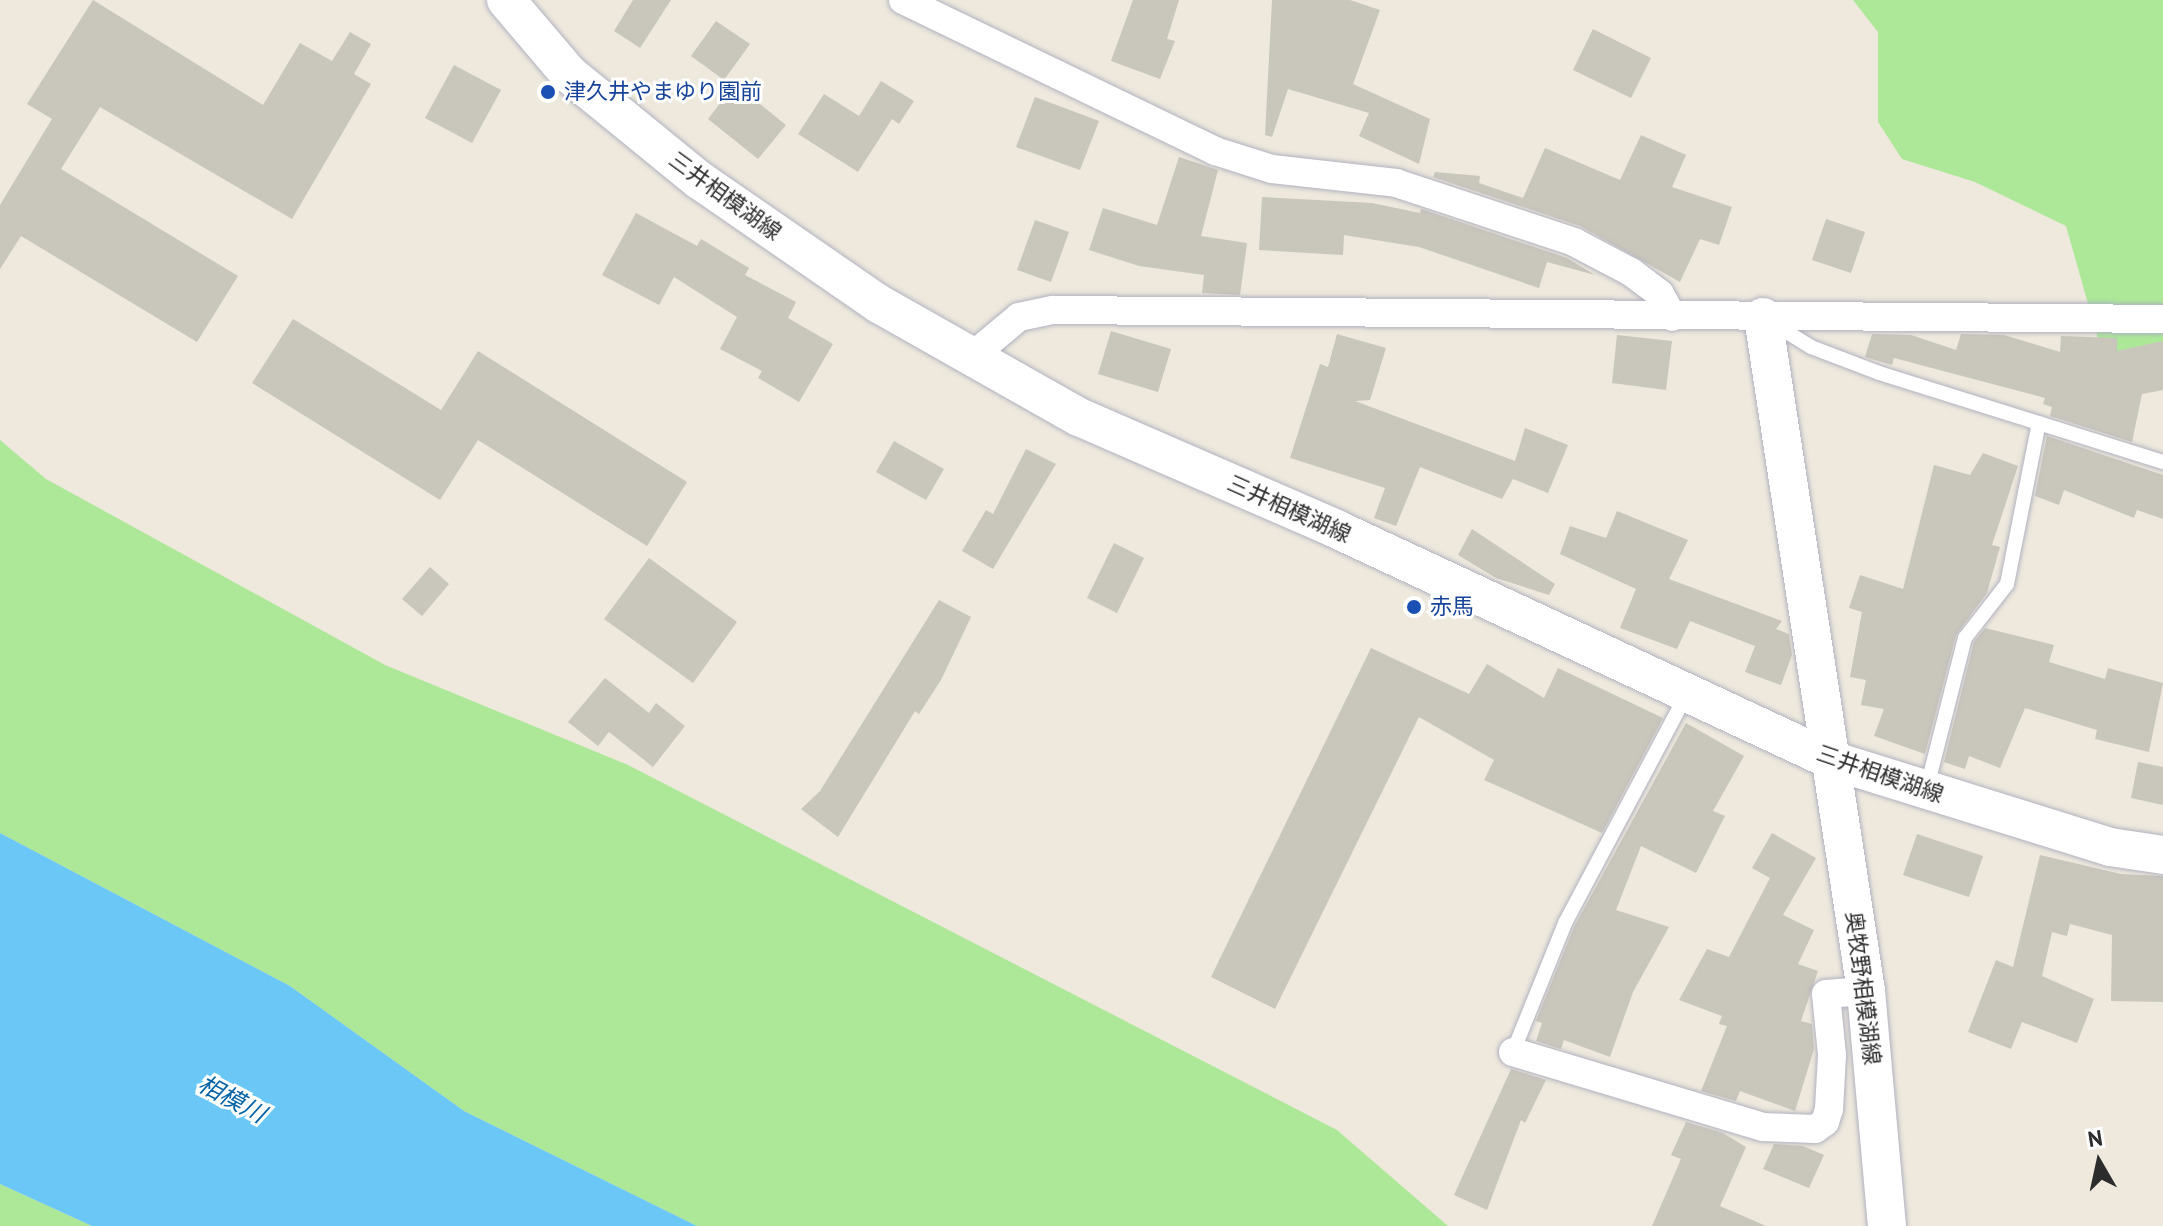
<!DOCTYPE html>
<html>
<head>
<meta charset="utf-8">
<style>
	body { margin:0 }
	#map { position:relative; width:2163px; height:1226px; overflow:hidden; background:#eee8dd; font-family:"PT Sans","Noto Sans JP",sans-serif }
	div>[style] { position:absolute }
	[style*='--x'] { left:calc(var(--x)*1px); top:calc(var(--y)*1px); width:calc(var(--w)*1px); rotate:calc(var(--a)*1deg) }
	.green>* { inset:0; background:#ace897 }
	.water>* { inset:0; background:#6bc7f6 }
	.building>* { inset:0; background:#c9c6bc }
	.roads { filter:drop-shadow(0 0 2px #b1b2c0) drop-shadow(0 0 2px #b1b2c0) }
	.lane>* { height:14px; margin:-7px; padding:0 7px; transform-origin:7px; border-radius:7px; background:#fff }
	.street>* { height:28px; margin:-14px; padding:0 14px; transform-origin:14px; border-radius:14px; background:#fff }
	.secondary>* { height:38px; margin:-19px; padding:0 19px; transform-origin:19px; border-radius:19px; background:#fff }
	.dots>* { width:22px; height:22px; translate:-50% -50%; box-sizing:border-box; border:4px solid #fff; border-radius:50% }
	span { translate:-50% -50%; white-space:nowrap; text-align:center; line-height:1.15; -webkit-text-stroke:6px #fff; paint-order:stroke }
	.transit-label { font-size:22px; color:#164399 }
	.left { translate:0 -50%; text-align:left }
	.street-label { font-size:22px; color:#2c2c2c }
	.water-label { font-size:24px; color:#0563a6; font-style:italic }
	.north { position:absolute; left:2059px; top:1122px; width:80px; height:80px; -webkit-text-stroke:6px #fff; paint-order:stroke; rotate:351deg; font-size:22px; font-weight:700; line-height:32px; text-align:center; color:#2c2c2c }
	.north::after { content:''; display:block; margin:auto; width:28px; height:36px; background:#2c2c2c; clip-path:polygon(50% 0,100% 100%,50% 72%,0 100%) }
</style>
</head>
<body>
<div id="map">
	<div class="green">
		<i style="clip-path:polygon(1853px 0,2163px 0,2163px 376px,2104px 360px,2066px 226px,1975px 182px,1902px 159px,1878px 122px,1878px 32px)"></i>
		<i style="clip-path:polygon(0 440px,46px 479px,385px 665px,628px 765px,1337px 1130px,1448px 1226px,697px 1226px,464px 1111px,290px 986px,0 833px)"></i>
		<i style="clip-path:polygon(0 1184px,92px 1226px,0 1226px)"></i>
	</div>
	<div class="water">
		<i style="clip-path:polygon(0 833px,290px 986px,464px 1111px,697px 1226px,92px 1226px,0 1184px)"></i>
	</div>
	<div class="building">
		<i style="clip-path:polygon(93px 0,263px 105px,300px 43px,332px 61px,350px 32px,371px 44px,354px 74px,371px 84px,292px 219px,100px 107px,61px 169px,238px 276px,197px 342px,21px 236px,0 269px,0 205px,52px 119px,27px 104px)"></i>
		<i style="clip-path:polygon(633px 0,671px 0,640px 48px,614px 31px)"></i>
		<i style="clip-path:polygon(1133px 0,1179px 0,1167px 39px,1175px 41px,1160px 79px,1111px 61px)"></i>
		<i style="clip-path:polygon(1272px 0,1350px 0,1380px 10px,1353px 84px,1430px 119px,1419px 164px,1359px 136px,1369px 113px,1288px 89px,1272px 137px,1265px 135px)"></i>
		<i style="clip-path:polygon(716px 21px,750px 44px,724px 80px,691px 56px)"></i>
		<i style="clip-path:polygon(1593px 29px,1651px 58px,1631px 98px,1573px 70px)"></i>
		<i style="clip-path:polygon(454px 65px,501px 90px,472px 143px,425px 118px)"></i>
		<i style="clip-path:polygon(881px 81px,914px 101px,899px 124px,892px 119px,858px 172px,798px 134px,824px 94px,859px 116px)"></i>
		<i style="clip-path:polygon(735px 84px,786px 125px,758px 159px,708px 119px)"></i>
		<i style="clip-path:polygon(1035px 97px,1099px 121px,1080px 170px,1016px 147px)"></i>
		<i style="clip-path:polygon(1641px 135px,1686px 155px,1672px 187px,1732px 207px,1719px 245px,1700px 239px,1680px 282px,1580px 226px,1433px 177px,1435px 172px,1480px 176px,1479px 183px,1523px 198px,1545px 148px,1620px 180px)"></i>
		<i style="clip-path:polygon(1179px 157px,1218px 170px,1201px 236px,1247px 243px,1240px 295px,1202px 293px,1204px 275px,1139px 266px,1089px 250px,1103px 208px,1157px 225px)"></i>
		<i style="clip-path:polygon(1262px 197px,1372px 203px,1420px 213px,1421px 209px,1567px 258px,1595px 275px,1547px 262px,1539px 288px,1419px 247px,1344px 235px,1343px 255px,1259px 250px)"></i>
		<i style="clip-path:polygon(636px 213px,697px 246px,701px 239px,749px 268px,745px 275px,796px 302px,788px 318px,833px 344px,799px 402px,758px 378px,762px 371px,720px 349px,737px 317px,674px 277px,659px 305px,602px 275px)"></i>
		<i style="clip-path:polygon(1826px 219px,1865px 232px,1851px 273px,1812px 260px)"></i>
		<i style="clip-path:polygon(1035px 220px,1069px 232px,1051px 282px,1017px 270px)"></i>
		<i style="clip-path:polygon(293px 319px,441px 410px,478px 351px,687px 482px,647px 546px,478px 440px,440px 500px,252px 383px)"></i>
		<i style="clip-path:polygon(1111px 331px,1171px 349px,1158px 392px,1098px 374px)"></i>
		<i style="clip-path:polygon(1337px 334px,1386px 348px,1370px 400px,1355px 401px,1515px 461px,1525px 428px,1568px 445px,1548px 493px,1513px 479px,1502px 499px,1420px 467px,1396px 526px,1374px 518px,1385px 488px,1290px 458px,1320px 364px,1328px 367px)"></i>
		<i style="clip-path:polygon(1872px 334px,1911px 335px,1956px 350px,1961px 334px,2004px 335px,2060px 352px,2061px 336px,2117px 338px,2117px 351px,2163px 341px,2163px 390px,2142px 394px,2132px 442px,2050px 416px,2052px 407px,2043px 404px,2045px 398px,1894px 358px,1892px 365px,1865px 357px)"></i>
		<i style="clip-path:polygon(1617px 335px,1672px 341px,1666px 390px,1612px 383px)"></i>
		<i style="clip-path:polygon(2047px 436px,2163px 475px,2163px 519px,2137px 510px,2134px 518px,2064px 490px,2059px 505px,2035px 496px)"></i>
		<i style="clip-path:polygon(894px 441px,944px 469px,926px 500px,876px 472px)"></i>
		<i style="clip-path:polygon(1026px 449px,1056px 464px,993px 569px,962px 551px,986px 510px,993px 514px)"></i>
		<i style="clip-path:polygon(1983px 453px,2018px 466px,1992px 545px,2000px 547px,1987px 593px,1956px 635px,1925px 754px,1874px 736px,1884px 709px,1861px 705px,1866px 680px,1850px 677px,1862px 612px,1849px 608px,1860px 575px,1903px 589px,1934px 465px,1970px 475px)"></i>
		<i style="clip-path:polygon(1617px 511px,1688px 540px,1669px 579px,1782px 621px,1776px 629px,1789px 634px,1792px 655px,1781px 685px,1745px 672px,1755px 646px,1690px 621px,1677px 649px,1620px 628px,1636px 589px,1560px 554px,1570px 526px,1606px 538px)"></i>
		<i style="clip-path:polygon(1472px 529px,1555px 584px,1549px 595px,1496px 578px,1458px 555px)"></i>
		<i style="clip-path:polygon(1114px 543px,1144px 558px,1117px 613px,1087px 598px)"></i>
		<i style="clip-path:polygon(649px 558px,737px 622px,693px 683px,604px 619px)"></i>
		<i style="clip-path:polygon(430px 567px,449px 584px,422px 616px,402px 599px)"></i>
		<i style="clip-path:polygon(939px 600px,971px 617px,941px 680px,919px 714px,915px 711px,838px 837px,801px 809px,820px 791px)"></i>
		<i style="clip-path:polygon(1985px 628px,2054px 645px,2049px 662px,2105px 679px,2108px 668px,2163px 683px,2149px 752px,2095px 739px,2097px 730px,2025px 708px,2000px 768px,1969px 756px,1965px 769px,1944px 762px,1974px 642px)"></i>
		<i style="clip-path:polygon(1371px 648px,1469px 694px,1487px 664px,1544px 698px,1558px 668px,1663px 718px,1602px 833px,1484px 780px,1494px 760px,1419px 717px,1275px 1009px,1211px 977px)"></i>
		<i style="clip-path:polygon(605px 678px,649px 713px,656px 703px,685px 726px,653px 767px,609px 732px,598px 746px,568px 722px)"></i>
		<i style="clip-path:polygon(1686px 723px,1744px 756px,1713px 811px,1725px 816px,1696px 873px,1641px 846px,1616px 910px,1669px 927px,1633px 992px,1610px 1057px,1564px 1040px,1561px 1049px,1536px 1041px,1542px 1023px,1536px 1021px,1574px 927px)"></i>
		<i style="clip-path:polygon(2138px 762px,2163px 767px,2163px 805px,2131px 798px)"></i>
		<i style="clip-path:polygon(1772px 833px,1816px 858px,1783px 915px,1814px 930px,1798px 964px,1818px 971px,1801px 1021px,1812px 1024px,1814px 1049px,1795px 1111px,1740px 1091px,1736px 1101px,1701px 1091px,1727px 1026px,1719px 1024px,1722px 1016px,1679px 1000px,1707px 949px,1729px 957px,1770px 878px,1752px 868px)"></i>
		<i style="clip-path:polygon(1917px 834px,1983px 856px,1969px 897px,1903px 875px)"></i>
		<i style="clip-path:polygon(2040px 855px,2121px 874px,2163px 876px,2163px 1002px,2111px 1001px,2112px 935px,2070px 924px,2067px 936px,2052px 932px,2042px 976px,2094px 999px,2077px 1043px,2022px 1022px,2011px 1049px,1968px 1032px,1996px 960px,2013px 967px)"></i>
		<i style="clip-path:polygon(1511px 1069px,1546px 1080px,1525px 1123px,1521px 1120px,1487px 1210px,1454px 1195px)"></i>
		<i style="clip-path:polygon(1686px 1122px,1723px 1133px,1746px 1147px,1720px 1206px,1766px 1226px,1652px 1226px,1681px 1159px,1671px 1155px)"></i>
		<i style="clip-path:polygon(1774px 1144px,1803px 1146px,1824px 1155px,1809px 1188px,1763px 1169px)"></i>
	</div>
	<div class="roads">
		<div class="lane">
			<i style="--x:1769;--y:321;--w:49;--a:31.8"></i>
			<i style="--x:1811;--y:347;--w:73;--a:20.9"></i>
			<i style="--x:1879;--y:373;--w:298;--a:17.4"></i>
			<i style="--x:1927;--y:787;--w:154;--a:-75.7"></i>
			<i style="--x:1965;--y:638;--w:68;--a:-52.1"></i>
			<i style="--x:2007;--y:584;--w:164;--a:-78.8"></i>
			<i style="--x:1513;--y:1052;--w:139;--a:-68"></i>
			<i style="--x:1565;--y:923;--w:259;--a:-62"></i>
		</div>
		<div class="street">
			<i style="--x:903;--y:0;--w:347;--a:25.8"></i>
			<i style="--x:1215;--y:151;--w:60;--a:17.5"></i>
			<i style="--x:1272;--y:169;--w:125;--a:6.4"></i>
			<i style="--x:1396;--y:183;--w:188;--a:18.3"></i>
			<i style="--x:1574;--y:242;--w:64;--a:27.8"></i>
			<i style="--x:1631;--y:272;--w:36;--a:37"></i>
			<i style="--x:1660;--y:294;--w:26;--a:61"></i>
			<i style="--x:971;--y:357;--w:62;--a:-39.8"></i>
			<i style="--x:1019;--y:317;--w:35;--a:-12"></i>
			<i style="--x:1053;--y:310;--w:1110;--a:0.46"></i>
			<i style="--x:1513;--y:1052;--w:261;--a:16.7"></i>
			<i style="--x:1763;--y:1127;--w:52;--a:2.2"></i>
			<i style="--x:1815;--y:1129;--w:12;--a:-35"></i>
			<i style="--x:1825;--y:1122;--w:14;--a:-73"></i>
			<i style="--x:1829;--y:1109;--w:54;--a:-86.8"></i>
			<i style="--x:1832;--y:1055;--w:61;--a:-95.6"></i>
			<i style="--x:1826;--y:994;--w:40;--a:-4.3"></i>
		</div>
		<div class="secondary">
			<i style="--x:506;--y:0;--w:97;--a:49.6"></i>
			<i style="--x:569;--y:74;--w:168;--a:39.2"></i>
			<i style="--x:699;--y:180;--w:219;--a:34.6"></i>
			<i style="--x:879;--y:304;--w:230;--a:29.5"></i>
			<i style="--x:1079;--y:417;--w:280;--a:23.5"></i>
			<i style="--x:1336;--y:529;--w:546;--a:25.02"></i>
			<i style="--x:1831;--y:760;--w:292;--a:17.3"></i>
			<i style="--x:2110;--y:847;--w:54;--a:8.6"></i>
			<i style="--x:1763;--y:317;--w:682;--a:81.31"></i>
			<i style="--x:1866;--y:991;--w:236;--a:84.9"></i>
		</div>
	</div>
	<div class="dots">
		<i style="left:548px;top:92px;background:#1a4fb4"></i>
		<i style="left:1414px;top:607px;background:#1a4fb4"></i>
	</div>
	<div class="transit-label">
		<span class="left" style="left:564px;top:92px">津久井やまゆり園前</span>
		<span class="left" style="left:1430px;top:607px">赤馬</span>
	</div>
	<div class="street-label">
		<span style="left:725px;top:196px;rotate:36deg">三井相模湖線</span>
		<span style="left:1289px;top:509px;rotate:24deg">三井相模湖線</span>
		<span style="left:1880px;top:774px;rotate:19deg">三井相模湖線</span>
		<span style="left:1863px;top:988px;rotate:83deg">奥牧野相模湖線</span>
	</div>
	<div class="water-label">
		<span style="left:232px;top:1099px;rotate:28deg">相模川</span>
	</div>
	<div class="north">N</div>
</div>
</body>
</html>
